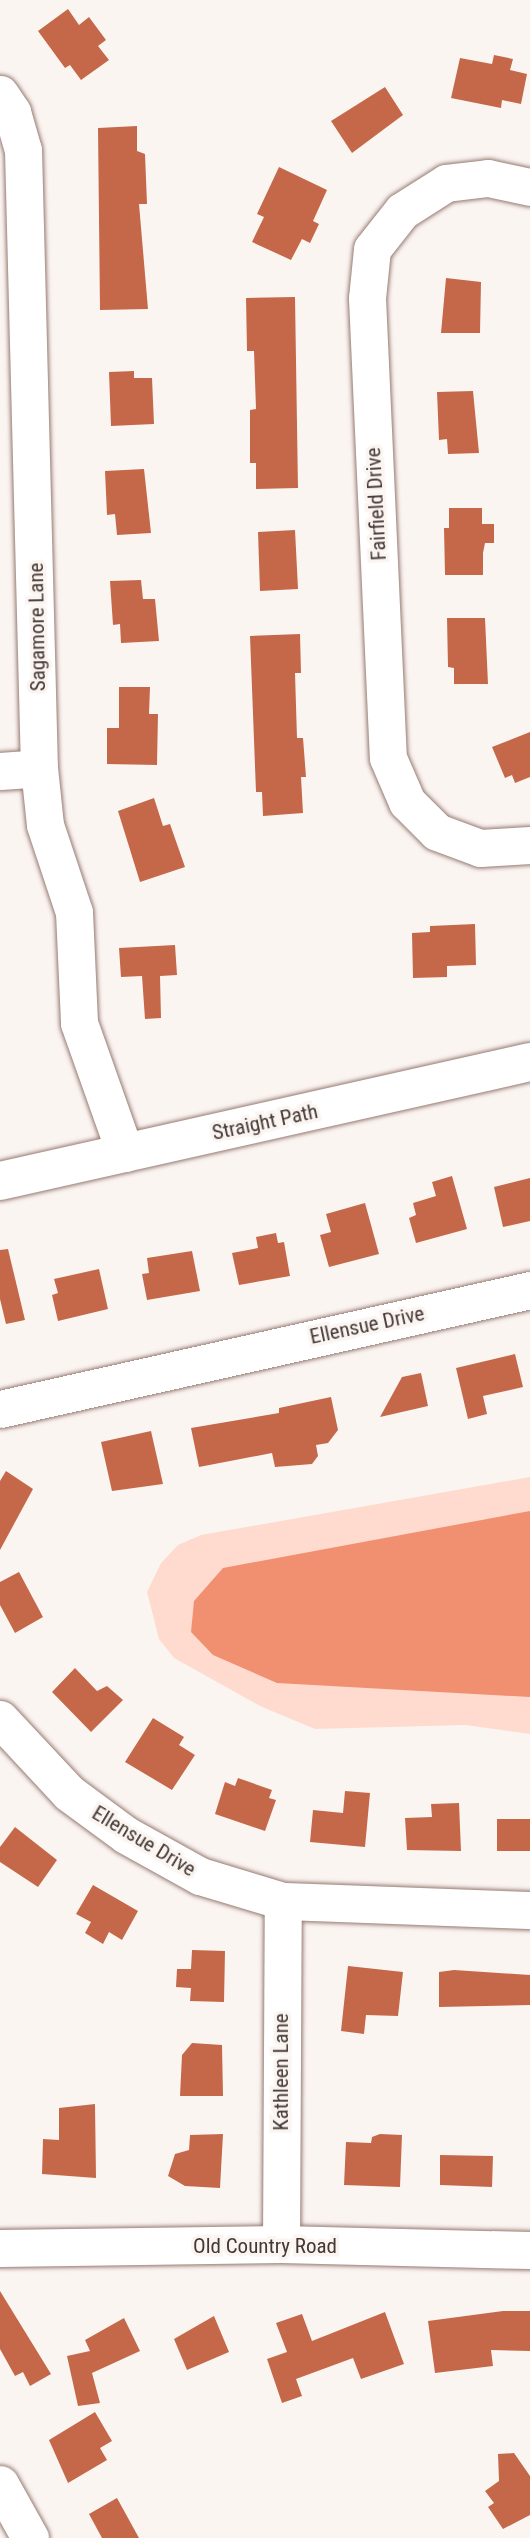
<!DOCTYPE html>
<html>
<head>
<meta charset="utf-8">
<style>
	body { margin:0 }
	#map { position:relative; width:530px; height:2538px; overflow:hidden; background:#fbf5f2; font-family:"Roboto Condensed",sans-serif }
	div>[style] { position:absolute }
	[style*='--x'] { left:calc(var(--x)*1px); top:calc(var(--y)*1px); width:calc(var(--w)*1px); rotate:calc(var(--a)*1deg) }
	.green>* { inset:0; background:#ffdbcf }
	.water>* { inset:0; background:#f19070 }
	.building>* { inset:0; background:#c56849 }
	.roads { filter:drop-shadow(0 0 2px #977b72) drop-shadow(0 0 2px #977b72) }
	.minor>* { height:37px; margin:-18.5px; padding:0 18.5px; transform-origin:18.5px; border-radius:18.5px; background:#fff }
	.major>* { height:38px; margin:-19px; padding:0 19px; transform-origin:19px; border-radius:19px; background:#fff }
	span { translate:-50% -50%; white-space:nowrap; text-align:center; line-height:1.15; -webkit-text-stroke:7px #fbf5f2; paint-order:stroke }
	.street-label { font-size:21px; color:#443834 }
</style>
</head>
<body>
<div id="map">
	<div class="green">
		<i style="clip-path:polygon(530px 1477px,530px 1734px,466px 1725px,315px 1729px,262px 1707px,174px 1658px,159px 1639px,147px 1592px,161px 1563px,178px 1545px,201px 1535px)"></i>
	</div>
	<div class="water">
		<i style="clip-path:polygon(530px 1511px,530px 1697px,277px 1683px,213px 1655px,191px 1632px,194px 1601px,223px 1568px)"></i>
	</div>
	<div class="building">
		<i style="clip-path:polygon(68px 9px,79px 25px,89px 17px,106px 40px,98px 46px,109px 60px,81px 80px,70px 65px,65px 68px,38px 31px)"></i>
		<i style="clip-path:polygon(494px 55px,513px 59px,510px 70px,527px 74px,521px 104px,502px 100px,501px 108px,451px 98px,460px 58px,492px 64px)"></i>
		<i style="clip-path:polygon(385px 87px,403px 115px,352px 153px,331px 121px)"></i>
		<i style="clip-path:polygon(137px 126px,137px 151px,145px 154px,147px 204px,139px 204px,148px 309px,100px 310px,98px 128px)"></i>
		<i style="clip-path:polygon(279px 167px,327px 190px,313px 221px,319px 224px,310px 243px,302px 239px,291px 260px,252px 242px,264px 217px,257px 214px)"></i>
		<i style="clip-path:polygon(446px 278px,481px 282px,480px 333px,441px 333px)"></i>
		<i style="clip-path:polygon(295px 297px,298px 488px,256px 489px,256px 463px,250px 463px,250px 410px,256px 409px,254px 351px,247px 351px,246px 298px)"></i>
		<i style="clip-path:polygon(134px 371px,134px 378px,152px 378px,154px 424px,111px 426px,109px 372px)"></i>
		<i style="clip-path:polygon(473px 391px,479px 453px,448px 454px,447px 439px,439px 440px,437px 392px)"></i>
		<i style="clip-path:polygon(144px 469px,151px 533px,117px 535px,115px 514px,107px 515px,105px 471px)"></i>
		<i style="clip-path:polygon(449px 508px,482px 508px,482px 524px,494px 524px,494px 543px,485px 543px,483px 553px,483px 575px,445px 575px,444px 528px,449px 528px)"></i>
		<i style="clip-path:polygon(295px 530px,298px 589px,260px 591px,258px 532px)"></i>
		<i style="clip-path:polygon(141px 580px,143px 599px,155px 599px,159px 641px,121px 643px,120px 624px,113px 625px,110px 581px)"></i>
		<i style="clip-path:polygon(447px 618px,485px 618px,488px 684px,454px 684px,454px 668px,448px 667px)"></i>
		<i style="clip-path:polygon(300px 634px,301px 673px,295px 673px,297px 738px,303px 738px,306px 777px,301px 777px,303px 813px,263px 816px,262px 792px,256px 792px,250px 636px)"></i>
		<i style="clip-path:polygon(119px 687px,150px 687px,149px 714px,158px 714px,157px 765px,107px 764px,107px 728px,119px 728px)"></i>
		<i style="clip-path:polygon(530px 732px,530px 777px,515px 783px,512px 775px,505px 778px,492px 747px)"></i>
		<i style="clip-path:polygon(154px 798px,163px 826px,170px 824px,185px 867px,140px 882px,118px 811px)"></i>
		<i style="clip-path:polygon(475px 924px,476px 965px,447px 966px,447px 977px,413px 978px,412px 933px,430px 932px,430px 926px)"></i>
		<i style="clip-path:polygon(175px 945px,177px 975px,160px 976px,161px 1018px,145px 1019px,142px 976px,121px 977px,119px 948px)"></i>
		<i style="clip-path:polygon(452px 1176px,467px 1229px,416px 1243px,409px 1218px,416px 1215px,413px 1203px,436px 1196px,432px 1182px)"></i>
		<i style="clip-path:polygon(530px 1178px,530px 1221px,503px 1227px,494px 1187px)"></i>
		<i style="clip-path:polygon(365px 1203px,379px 1254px,329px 1267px,320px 1235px,331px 1232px,326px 1214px)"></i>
		<i style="clip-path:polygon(276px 1233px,278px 1243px,284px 1242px,290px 1276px,239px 1285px,232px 1253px,258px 1248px,256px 1237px)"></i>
		<i style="clip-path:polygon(8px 1249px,25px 1320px,6px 1324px,0 1299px,0 1250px)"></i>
		<i style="clip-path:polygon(192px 1251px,200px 1291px,147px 1300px,142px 1274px,149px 1273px,147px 1258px)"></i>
		<i style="clip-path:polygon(99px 1269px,108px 1309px,58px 1321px,52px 1295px,58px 1293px,54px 1279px)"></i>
		<i style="clip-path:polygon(515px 1354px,523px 1387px,483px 1396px,487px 1414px,468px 1419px,456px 1368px)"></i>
		<i style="clip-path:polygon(421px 1373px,428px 1406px,380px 1417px,402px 1377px)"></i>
		<i style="clip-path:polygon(331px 1397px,338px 1430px,328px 1443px,316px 1445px,318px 1456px,312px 1464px,275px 1467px,272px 1453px,199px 1467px,191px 1428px,279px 1413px,279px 1408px)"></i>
		<i style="clip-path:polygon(151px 1431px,163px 1484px,112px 1491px,101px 1442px)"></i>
		<i style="clip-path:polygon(6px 1471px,33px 1489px,0 1550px,0 1481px)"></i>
		<i style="clip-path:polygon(19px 1572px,43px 1617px,15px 1633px,0 1605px,0 1582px)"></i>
		<i style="clip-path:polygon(75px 1668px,97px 1691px,107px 1686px,123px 1700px,91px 1732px,52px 1692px)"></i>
		<i style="clip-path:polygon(153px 1718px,184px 1737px,179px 1745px,195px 1755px,172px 1790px,125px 1762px)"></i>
		<i style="clip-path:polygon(238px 1778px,272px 1790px,269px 1798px,276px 1800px,265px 1831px,215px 1814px,225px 1782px,235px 1786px)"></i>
		<i style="clip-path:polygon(345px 1791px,370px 1793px,365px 1847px,310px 1842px,313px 1810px,343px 1813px)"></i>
		<i style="clip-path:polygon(459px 1803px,461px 1851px,407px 1850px,405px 1818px,432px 1817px,431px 1804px)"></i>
		<i style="clip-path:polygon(497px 1819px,530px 1819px,530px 1851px,497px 1851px)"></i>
		<i style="clip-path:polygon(15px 1827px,57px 1860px,38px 1887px,0 1862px,0 1847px)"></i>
		<i style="clip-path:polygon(93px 1885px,138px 1911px,122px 1940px,109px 1932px,103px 1944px,85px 1933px,91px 1922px,76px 1914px)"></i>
		<i style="clip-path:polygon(192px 1950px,225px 1951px,224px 2002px,190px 2001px,191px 1988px,176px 1987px,177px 1969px,191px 1969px)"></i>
		<i style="clip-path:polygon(348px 1966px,403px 1972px,398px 2016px,366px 2015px,364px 2034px,341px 2031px)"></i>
		<i style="clip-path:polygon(454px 1970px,530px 1975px,530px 2005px,439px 2007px,439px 1972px)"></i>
		<i style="clip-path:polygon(192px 2043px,222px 2045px,223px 2096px,180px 2096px,182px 2055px)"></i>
		<i style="clip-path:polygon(95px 2104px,96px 2178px,42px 2174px,43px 2139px,59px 2140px,59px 2108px)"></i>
		<i style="clip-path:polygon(223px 2134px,220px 2188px,185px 2186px,168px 2176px,175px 2154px,189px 2150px,190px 2135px)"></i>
		<i style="clip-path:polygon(380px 2134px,402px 2135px,400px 2187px,344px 2185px,346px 2142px,371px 2143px,372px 2137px)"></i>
		<i style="clip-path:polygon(440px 2155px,493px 2156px,492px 2187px,440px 2185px)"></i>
		<i style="clip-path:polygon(0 2291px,51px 2374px,30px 2386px,23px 2372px,15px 2376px,0 2349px)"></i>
		<i style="clip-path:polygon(503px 2311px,530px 2311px,530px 2351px,491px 2350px,493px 2366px,435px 2373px,428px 2321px)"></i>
		<i style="clip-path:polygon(385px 2312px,404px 2364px,361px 2379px,353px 2358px,296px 2379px,302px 2396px,282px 2403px,267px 2359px,287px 2352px,276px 2323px,302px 2314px,312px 2341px)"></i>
		<i style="clip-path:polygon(214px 2316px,229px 2352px,187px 2370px,174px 2339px)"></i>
		<i style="clip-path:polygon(124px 2318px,140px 2351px,92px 2373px,100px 2403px,78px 2406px,67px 2356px,90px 2351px,85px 2340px)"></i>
		<i style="clip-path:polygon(95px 2412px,112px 2441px,100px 2448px,107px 2460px,68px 2483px,49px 2440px)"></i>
		<i style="clip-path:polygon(514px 2453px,530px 2476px,530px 2515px,503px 2529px,488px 2507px,494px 2503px,485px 2491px,499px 2481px,498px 2454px)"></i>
		<i style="clip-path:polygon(117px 2498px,139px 2538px,102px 2538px,89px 2514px)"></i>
	</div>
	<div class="roads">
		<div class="minor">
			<i style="--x:0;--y:94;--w:22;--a:56"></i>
			<i style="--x:12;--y:112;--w:40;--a:74"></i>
			<i style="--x:23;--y:150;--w:618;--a:88.52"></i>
			<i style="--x:39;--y:768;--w:57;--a:84"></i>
			<i style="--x:45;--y:825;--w:92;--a:71.6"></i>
			<i style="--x:74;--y:912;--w:111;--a:87.4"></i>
			<i style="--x:79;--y:1023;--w:138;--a:70.5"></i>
			<i style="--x:530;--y:187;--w:43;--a:-167.9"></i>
			<i style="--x:488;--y:178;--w:42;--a:173.2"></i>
			<i style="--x:446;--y:183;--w:52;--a:147.5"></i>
			<i style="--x:402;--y:211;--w:48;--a:128.3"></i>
			<i style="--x:372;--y:249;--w:49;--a:95.8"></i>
			<i style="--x:367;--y:298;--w:460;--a:87.4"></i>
			<i style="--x:388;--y:758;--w:48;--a:66.6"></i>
			<i style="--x:407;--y:802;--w:42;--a:45"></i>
			<i style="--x:437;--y:832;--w:46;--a:20.4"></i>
			<i style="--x:480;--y:848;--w:50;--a:-3.4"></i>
			<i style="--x:0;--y:771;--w:39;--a:-4"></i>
			<i style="--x:0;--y:1409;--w:543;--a:-12.65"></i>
			<i style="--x:0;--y:1719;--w:101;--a:47"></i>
			<i style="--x:69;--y:1793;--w:71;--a:36.4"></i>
			<i style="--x:126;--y:1835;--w:85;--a:29"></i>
			<i style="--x:200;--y:1876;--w:87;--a:16.8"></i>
			<i style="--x:283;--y:1901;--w:247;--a:2.1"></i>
			<i style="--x:281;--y:2244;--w:343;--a:-89.7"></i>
			<i style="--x:0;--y:2248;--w:281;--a:-0.8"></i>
			<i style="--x:281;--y:2244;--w:249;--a:1.4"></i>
			<i style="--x:0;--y:2484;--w:62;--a:60.9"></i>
		</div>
		<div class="major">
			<i style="--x:0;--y:1181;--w:543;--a:-12.65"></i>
		</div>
	</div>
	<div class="street-label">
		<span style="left:376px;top:504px;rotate:-93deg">Fairfield Drive</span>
		<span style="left:37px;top:627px;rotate:-91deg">Sagamore Lane</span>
		<span style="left:265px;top:1122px;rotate:-12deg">Straight Path</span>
		<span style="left:367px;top:1325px;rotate:-12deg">Ellensue Drive</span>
		<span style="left:144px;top:1841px;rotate:31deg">Ellensue Drive</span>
		<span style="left:281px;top:2072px;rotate:-90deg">Kathleen Lane</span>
		<span style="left:265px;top:2246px">Old Country Road</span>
	</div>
</div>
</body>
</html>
